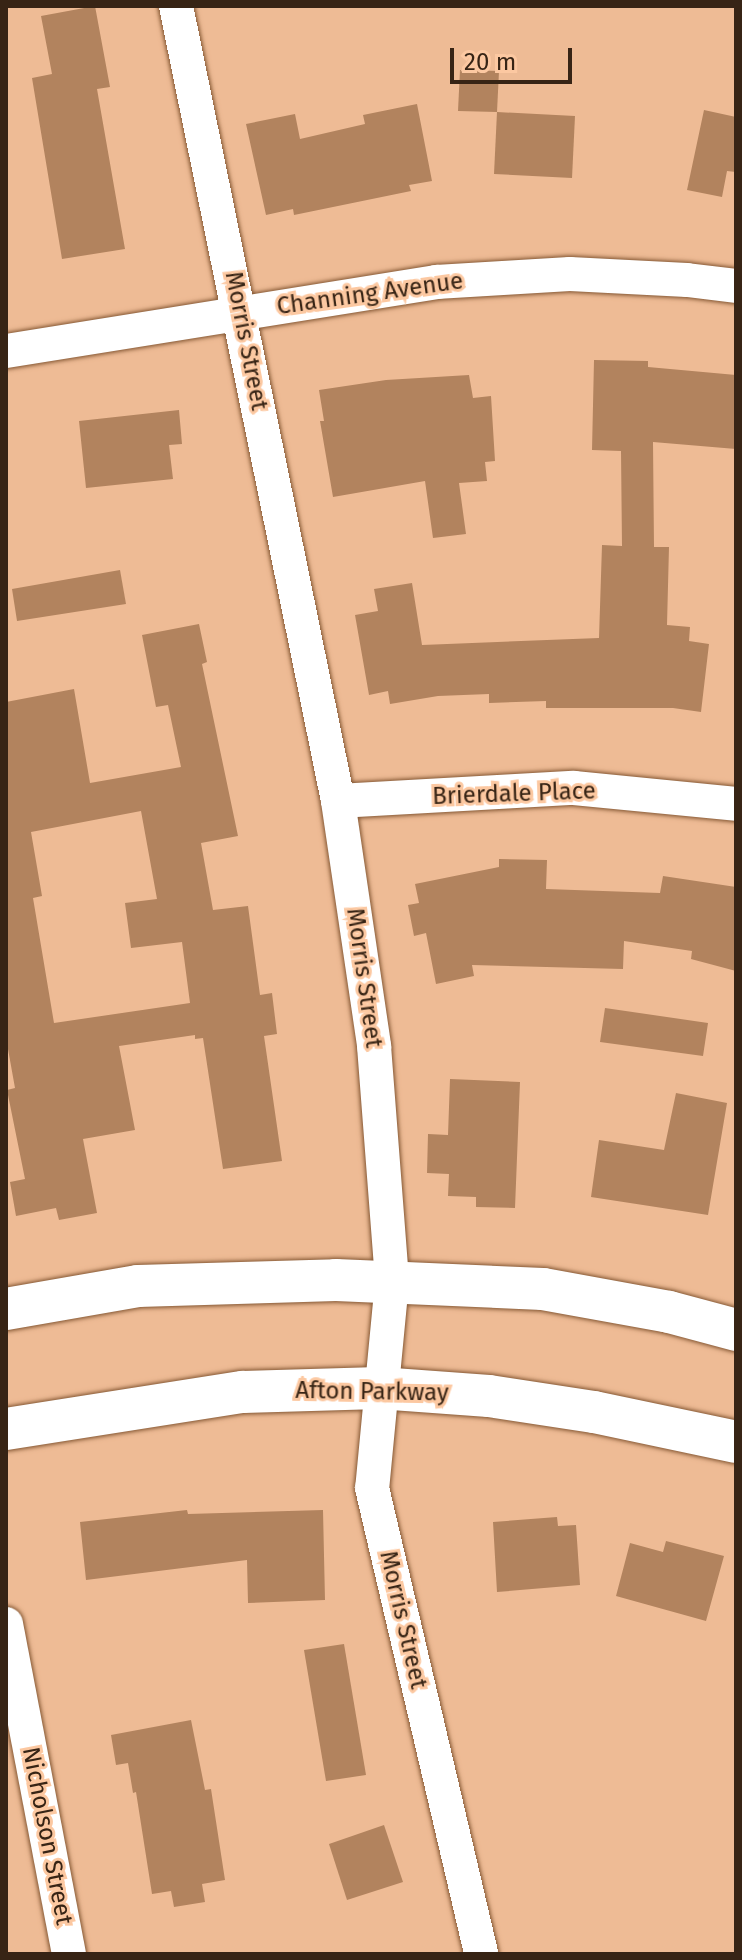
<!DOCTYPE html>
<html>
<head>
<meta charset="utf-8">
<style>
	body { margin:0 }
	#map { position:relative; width:742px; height:1960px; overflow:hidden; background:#eebb95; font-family:"Fira Sans",sans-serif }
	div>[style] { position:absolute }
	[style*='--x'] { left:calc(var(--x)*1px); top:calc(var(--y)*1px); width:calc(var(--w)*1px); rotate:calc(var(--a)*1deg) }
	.building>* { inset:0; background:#b2835e }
	.roads { filter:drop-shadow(0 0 2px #865935) drop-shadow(0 0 2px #865935) }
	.minor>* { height:34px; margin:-17px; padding:0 17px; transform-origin:17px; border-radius:17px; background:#fff }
	.tertiary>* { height:42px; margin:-21px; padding:0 21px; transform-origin:21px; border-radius:21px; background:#fff }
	span { translate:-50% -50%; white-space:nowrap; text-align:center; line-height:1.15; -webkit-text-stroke:6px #fcc8a1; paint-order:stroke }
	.street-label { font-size:24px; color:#372415 }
	.frame { position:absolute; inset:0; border:8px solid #372415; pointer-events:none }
	.scale { position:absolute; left:450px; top:48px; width:122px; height:36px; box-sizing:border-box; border:4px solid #372415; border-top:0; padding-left:10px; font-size:24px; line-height:28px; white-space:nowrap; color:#372415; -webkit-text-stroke:6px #fcc8a1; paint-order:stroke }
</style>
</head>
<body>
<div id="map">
	<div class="building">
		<i style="clip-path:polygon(95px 6px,110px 87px,97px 89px,125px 249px,62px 259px,32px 78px,52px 74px,41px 16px)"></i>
		<i style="clip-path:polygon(460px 70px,499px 71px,497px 112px,458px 111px)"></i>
		<i style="clip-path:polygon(417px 104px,432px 181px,409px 185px,411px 191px,294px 215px,293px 209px,266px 215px,246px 124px,295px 114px,300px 139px,365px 124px,363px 115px)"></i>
		<i style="clip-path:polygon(704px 110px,736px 117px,736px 172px,727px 171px,722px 197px,687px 190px)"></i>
		<i style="clip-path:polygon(497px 112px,575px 116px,572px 178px,494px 174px)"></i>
		<i style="clip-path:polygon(594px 360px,648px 361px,648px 367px,736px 375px,736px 449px,653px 442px,654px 547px,669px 547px,667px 625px,690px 627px,689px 641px,709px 644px,701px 712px,673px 708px,546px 708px,546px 701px,489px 703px,489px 694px,438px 696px,390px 704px,388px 691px,369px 695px,355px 615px,378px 611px,374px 589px,412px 583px,422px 645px,599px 638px,602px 545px,622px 546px,621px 451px,592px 450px)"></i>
		<i style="clip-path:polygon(469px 375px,473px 398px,491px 396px,495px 461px,485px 462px,487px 481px,459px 483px,466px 534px,433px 538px,425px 481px,333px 497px,320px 421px,324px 421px,319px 390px,386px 380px)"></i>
		<i style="clip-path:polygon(179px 410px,182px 444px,169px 445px,173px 479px,86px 488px,79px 421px)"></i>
		<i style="clip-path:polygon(120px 570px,126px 604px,17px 621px,12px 589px)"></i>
		<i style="clip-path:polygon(evenodd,199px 624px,207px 662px,202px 664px,238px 836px,201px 843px,213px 910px,248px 906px,260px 995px,272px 993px,277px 1034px,264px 1036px,282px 1161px,223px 1169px,203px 1038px,195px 1039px,195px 1035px,119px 1046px,135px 1130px,83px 1139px,97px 1213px,59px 1220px,56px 1208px,16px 1216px,10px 1182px,25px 1179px,7px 1090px,15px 1088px,6px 1038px,6px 702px,74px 689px,90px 783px,181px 767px,168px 705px,156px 707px,142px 635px,199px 624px,141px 811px,157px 899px,125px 903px,131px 948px,182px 942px,190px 1003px,54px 1023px,33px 898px,42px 896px,31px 832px,141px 811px)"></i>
		<i style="clip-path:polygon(499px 859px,547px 860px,546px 889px,660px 893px,663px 876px,736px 887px,736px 971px,691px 959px,692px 951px,624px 941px,623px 969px,472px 965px,474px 976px,436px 984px,426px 933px,414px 936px,408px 905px,419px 903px,415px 884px,499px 867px)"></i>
		<i style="clip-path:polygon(605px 1008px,708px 1023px,703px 1056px,600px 1042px)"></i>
		<i style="clip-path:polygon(450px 1079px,520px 1082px,515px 1208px,476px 1207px,476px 1197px,448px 1196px,449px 1174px,427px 1173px,428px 1134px,448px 1135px)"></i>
		<i style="clip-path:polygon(676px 1093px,727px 1103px,708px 1215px,591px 1197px,599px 1140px,664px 1150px)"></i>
		<i style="clip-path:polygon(187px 1510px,188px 1514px,323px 1510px,325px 1600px,248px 1603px,247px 1560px,86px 1580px,80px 1522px)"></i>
		<i style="clip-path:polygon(557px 1517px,558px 1526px,576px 1525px,580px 1585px,497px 1592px,493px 1522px)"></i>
		<i style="clip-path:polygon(666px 1541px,724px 1556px,706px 1621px,616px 1596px,630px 1543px,663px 1552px)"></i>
		<i style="clip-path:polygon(344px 1644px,366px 1775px,326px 1781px,304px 1650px)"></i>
		<i style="clip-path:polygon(191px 1720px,205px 1790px,211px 1789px,225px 1880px,202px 1884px,205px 1902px,174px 1907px,171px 1891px,152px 1894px,136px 1792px,133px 1793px,128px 1763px,116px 1765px,111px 1735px)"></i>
		<i style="clip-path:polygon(384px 1825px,403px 1882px,347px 1900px,329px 1844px)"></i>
	</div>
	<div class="roads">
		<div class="minor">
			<i style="--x:176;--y:6;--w:811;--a:78.48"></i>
			<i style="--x:338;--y:801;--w:248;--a:81.6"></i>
			<i style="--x:374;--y:1046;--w:237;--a:85.6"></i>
			<i style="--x:392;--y:1282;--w:207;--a:95.5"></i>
			<i style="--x:372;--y:1488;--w:479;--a:76.8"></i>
			<i style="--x:6;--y:351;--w:436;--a:-9.1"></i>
			<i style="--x:436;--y:282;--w:134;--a:-3.4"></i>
			<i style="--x:570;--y:274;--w:117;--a:2.9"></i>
			<i style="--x:687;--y:280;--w:49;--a:7"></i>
			<i style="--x:338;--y:801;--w:236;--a:-3.2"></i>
			<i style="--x:574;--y:788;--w:163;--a:5.6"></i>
			<i style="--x:6;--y:1624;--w:336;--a:79.2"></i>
		</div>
		<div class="tertiary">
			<i style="--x:6;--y:1309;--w:134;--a:-9.9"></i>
			<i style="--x:138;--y:1286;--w:198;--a:-1.7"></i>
			<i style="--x:336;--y:1280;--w:207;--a:2.5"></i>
			<i style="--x:543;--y:1289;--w:128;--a:10.3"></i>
			<i style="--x:669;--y:1312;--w:69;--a:15"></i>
			<i style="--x:6;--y:1429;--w:240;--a:-8.9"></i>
			<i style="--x:243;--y:1392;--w:136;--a:-1.7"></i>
			<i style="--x:379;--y:1388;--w:110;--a:4.2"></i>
			<i style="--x:489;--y:1396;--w:106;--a:8.7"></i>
			<i style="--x:594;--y:1412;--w:145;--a:11.9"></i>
		</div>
	</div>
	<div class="street-label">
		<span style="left:370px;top:294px;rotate:-8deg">Channing Avenue</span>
		<span style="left:246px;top:341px;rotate:79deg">Morris Street</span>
		<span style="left:514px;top:794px;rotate:-2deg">Brierdale Place</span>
		<span style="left:364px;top:978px;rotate:82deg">Morris Street</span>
		<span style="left:372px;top:1392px;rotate:1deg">Afton Parkway</span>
		<span style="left:403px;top:1620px;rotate:77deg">Morris Street</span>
		<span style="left:47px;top:1836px;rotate:79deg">Nicholson Street</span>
	</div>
	<div class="frame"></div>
	<div class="scale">20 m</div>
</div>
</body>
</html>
